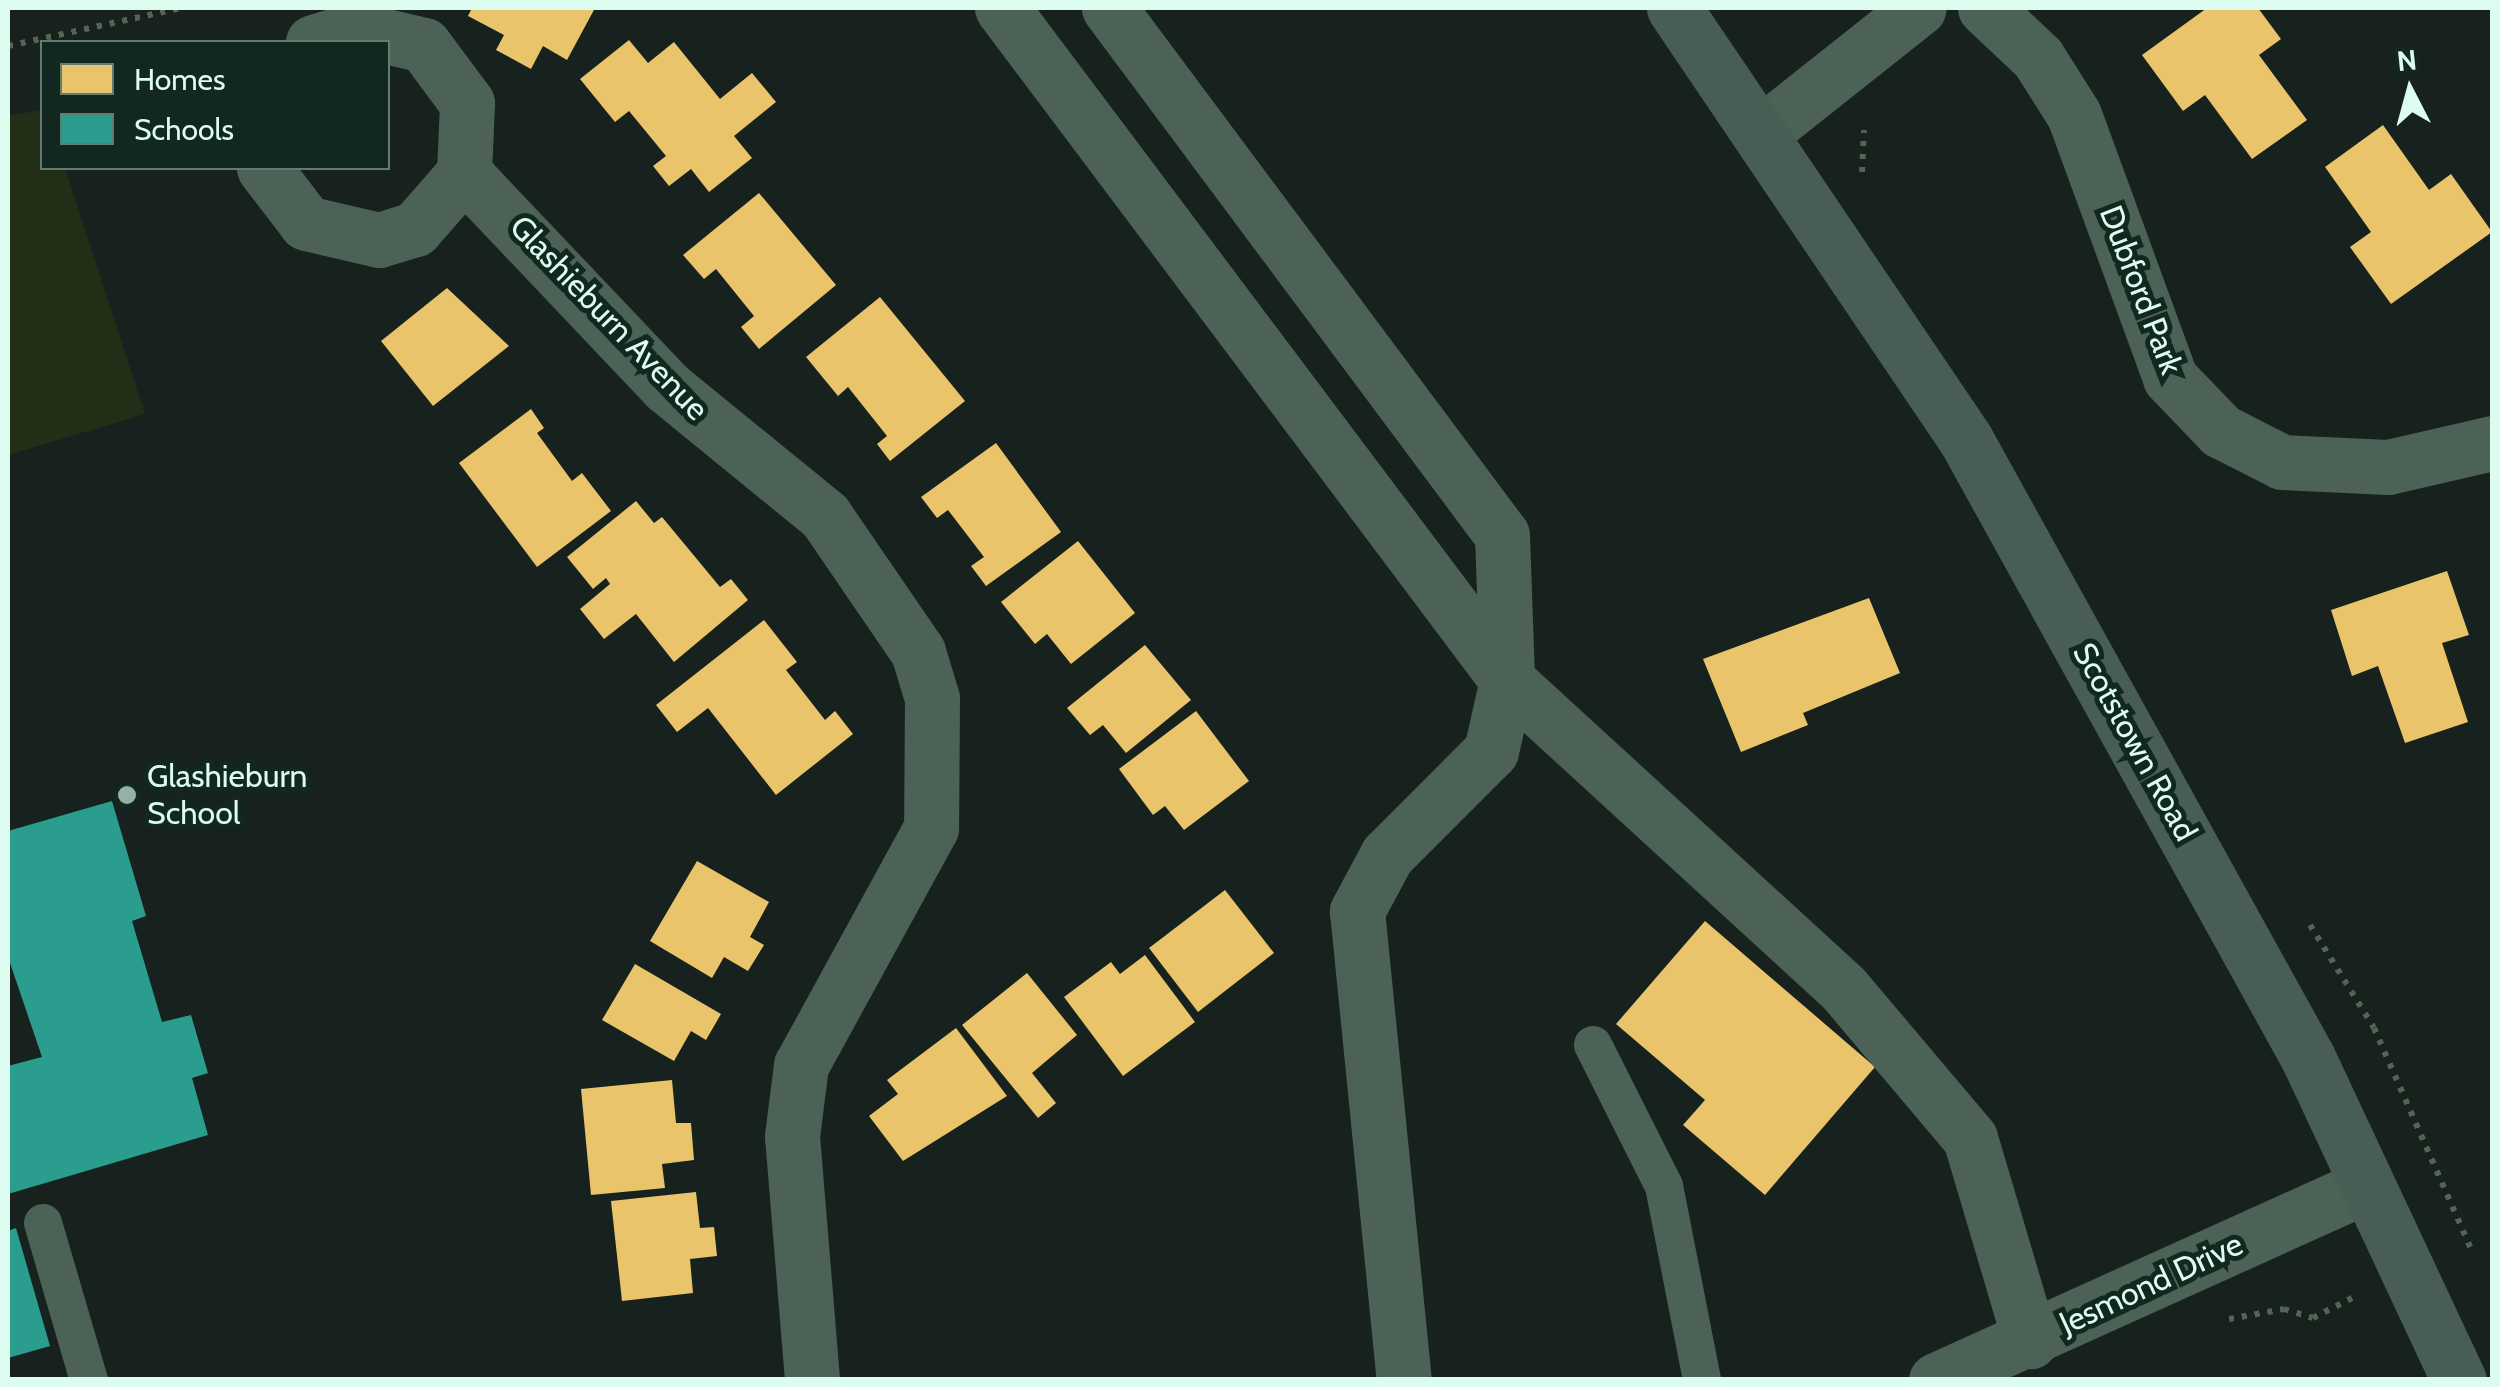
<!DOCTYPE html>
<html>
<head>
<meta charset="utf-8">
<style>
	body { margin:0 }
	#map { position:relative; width:2500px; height:1387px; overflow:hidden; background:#17221e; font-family:Cabin,sans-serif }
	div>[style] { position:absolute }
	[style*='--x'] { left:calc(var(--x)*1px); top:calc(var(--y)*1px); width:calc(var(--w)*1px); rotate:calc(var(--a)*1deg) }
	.green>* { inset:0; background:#232e17 }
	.homes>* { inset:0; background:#e9c46a }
	.schools>* { inset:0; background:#2a9d8f }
	.path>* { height:6px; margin-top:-3px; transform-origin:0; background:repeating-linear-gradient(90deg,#536453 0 5px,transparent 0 13px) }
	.service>* { height:38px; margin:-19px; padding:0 19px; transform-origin:19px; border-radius:19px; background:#4d6257 }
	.minor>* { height:55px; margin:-27.5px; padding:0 27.5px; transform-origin:27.5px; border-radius:27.5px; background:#4d6257 }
	.tertiary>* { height:55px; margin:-27.5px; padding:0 27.5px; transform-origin:27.5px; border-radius:27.5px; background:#4d6257 }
	.secondary>* { height:55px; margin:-27.5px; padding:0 27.5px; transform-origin:27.5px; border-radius:27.5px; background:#485e54 }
	.dots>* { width:28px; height:28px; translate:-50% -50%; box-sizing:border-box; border:5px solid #12271f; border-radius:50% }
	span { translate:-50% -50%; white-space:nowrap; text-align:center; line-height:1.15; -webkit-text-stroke:10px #12271f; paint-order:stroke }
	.street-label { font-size:32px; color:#dbfcee }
	.poi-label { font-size:32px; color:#dbfcee }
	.left { translate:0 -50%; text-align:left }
	.frame { position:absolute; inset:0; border:10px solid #dbfcee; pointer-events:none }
	.legend { position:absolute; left:40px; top:40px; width:350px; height:130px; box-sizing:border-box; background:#12271f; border:2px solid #627c72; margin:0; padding:12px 18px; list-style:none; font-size:30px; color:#dbfcee }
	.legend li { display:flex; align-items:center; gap:20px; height:50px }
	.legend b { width:50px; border:2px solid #627c72 }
	.north { position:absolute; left:2360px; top:40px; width:100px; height:100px; -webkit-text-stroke:8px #12271f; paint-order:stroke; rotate:354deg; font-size:28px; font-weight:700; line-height:40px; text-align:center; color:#dbfcee }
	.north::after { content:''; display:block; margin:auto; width:35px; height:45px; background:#dbfcee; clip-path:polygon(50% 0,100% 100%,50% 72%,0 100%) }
</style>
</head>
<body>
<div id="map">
	<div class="green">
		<i style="clip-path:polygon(42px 110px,42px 168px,65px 168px,145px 414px,8px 455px,8px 116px)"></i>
	</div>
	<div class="homes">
		<i style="clip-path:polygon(472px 8px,595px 8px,567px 60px,543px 46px,531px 69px,496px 50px,504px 35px,468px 16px)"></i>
		<i style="clip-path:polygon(2207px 8px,2258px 8px,2281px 39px,2259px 55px,2307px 120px,2252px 159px,2205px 95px,2183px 111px,2142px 55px)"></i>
		<i style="clip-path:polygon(629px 40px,648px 63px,674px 42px,720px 99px,752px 73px,776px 102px,734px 136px,752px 158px,709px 192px,691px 169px,669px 186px,653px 166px,666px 156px,629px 111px,615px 122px,580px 79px)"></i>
		<i style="clip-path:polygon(2383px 125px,2429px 190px,2451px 174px,2492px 232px,2391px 304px,2350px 247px,2371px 232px,2325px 167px)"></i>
		<i style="clip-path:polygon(759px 193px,836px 285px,759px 349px,741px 327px,754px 316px,716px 269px,704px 279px,683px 255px)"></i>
		<i style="clip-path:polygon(447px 288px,509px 346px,433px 406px,381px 341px)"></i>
		<i style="clip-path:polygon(880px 297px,965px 401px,890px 461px,877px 444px,887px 436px,848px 387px,838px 396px,806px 357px)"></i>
		<i style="clip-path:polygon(531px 409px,544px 428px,537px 433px,572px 481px,582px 473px,611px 511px,537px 567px,459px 463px)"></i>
		<i style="clip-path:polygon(996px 443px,1061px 532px,986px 586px,971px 566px,984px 557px,948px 510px,937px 518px,921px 497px)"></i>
		<i style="clip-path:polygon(636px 501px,654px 523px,662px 517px,720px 587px,731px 579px,748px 600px,674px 662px,636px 614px,604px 639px,580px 609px,610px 584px,606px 578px,593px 589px,567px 557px)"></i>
		<i style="clip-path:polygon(1078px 541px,1135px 613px,1071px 664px,1047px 634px,1035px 644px,1001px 602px)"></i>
		<i style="clip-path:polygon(2447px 571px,2469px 635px,2442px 643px,2468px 722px,2405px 743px,2378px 666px,2352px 676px,2331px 610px)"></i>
		<i style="clip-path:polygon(1869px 598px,1900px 673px,1803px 713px,1808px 725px,1741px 752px,1703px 659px)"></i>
		<i style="clip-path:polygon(764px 620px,797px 662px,786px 670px,825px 720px,835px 711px,853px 734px,776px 795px,708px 708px,677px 732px,656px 705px)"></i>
		<i style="clip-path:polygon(1145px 645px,1191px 700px,1126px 753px,1103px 725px,1090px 735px,1067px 708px)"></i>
		<i style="clip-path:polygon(1196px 711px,1249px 781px,1184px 830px,1165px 806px,1153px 815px,1119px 769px)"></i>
		<i style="clip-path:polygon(697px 861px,769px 902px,750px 937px,764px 945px,748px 971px,724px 957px,712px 978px,650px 941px)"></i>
		<i style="clip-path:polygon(1225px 890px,1274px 953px,1198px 1012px,1149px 948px)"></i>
		<i style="clip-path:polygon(1705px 921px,1875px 1067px,1765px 1195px,1683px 1125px,1705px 1100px,1616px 1024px)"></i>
		<i style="clip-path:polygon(1145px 955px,1195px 1022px,1123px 1076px,1064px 997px,1111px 962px,1120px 974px)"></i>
		<i style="clip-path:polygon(635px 964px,721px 1014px,706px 1040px,691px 1031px,674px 1061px,602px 1020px)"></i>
		<i style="clip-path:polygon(1027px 973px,1077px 1035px,1032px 1073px,1056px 1103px,1038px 1118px,962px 1025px)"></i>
		<i style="clip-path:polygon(956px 1028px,1007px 1096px,903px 1161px,869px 1116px,898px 1094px,887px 1080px)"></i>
		<i style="clip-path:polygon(672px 1080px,676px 1123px,691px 1123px,694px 1160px,662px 1164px,665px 1188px,591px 1195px,581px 1089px)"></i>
		<i style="clip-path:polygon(696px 1192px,700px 1228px,714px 1227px,717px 1256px,690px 1259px,693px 1293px,622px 1301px,611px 1201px)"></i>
	</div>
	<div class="schools">
		<i style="clip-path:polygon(112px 801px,146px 916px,132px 921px,162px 1022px,191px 1015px,208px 1073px,192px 1078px,208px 1135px,8px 1194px,8px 1066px,42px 1057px,8px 957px,8px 831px)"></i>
		<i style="clip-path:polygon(16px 1228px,50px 1346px,8px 1358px,8px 1231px)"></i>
	</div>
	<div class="path">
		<i style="--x:8;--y:46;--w:177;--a:-12.4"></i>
		<i style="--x:1862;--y:172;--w:42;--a:-87.3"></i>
		<i style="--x:2310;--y:925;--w:121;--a:58.1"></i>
		<i style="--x:2374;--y:1028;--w:247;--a:66.3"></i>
		<i style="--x:2229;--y:1319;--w:56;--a:-10.3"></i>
		<i style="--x:2284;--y:1309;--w:30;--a:17"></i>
		<i style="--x:2313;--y:1318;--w:46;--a:-27.1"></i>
	</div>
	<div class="service">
		<i style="--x:1593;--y:1045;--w:158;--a:63.3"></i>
		<i style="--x:1664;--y:1186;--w:198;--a:78.9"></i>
		<i style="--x:43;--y:1223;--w:164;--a:73.7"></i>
	</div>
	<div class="minor">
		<i style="--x:1002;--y:8;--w:841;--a:53.08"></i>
		<i style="--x:1507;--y:680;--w:457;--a:42.5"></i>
		<i style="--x:1844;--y:989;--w:195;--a:49.8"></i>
		<i style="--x:1970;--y:1138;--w:212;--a:73.5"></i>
		<i style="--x:1109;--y:8;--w:657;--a:53.29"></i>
		<i style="--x:1502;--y:535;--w:145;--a:88"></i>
		<i style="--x:1507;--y:680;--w:73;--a:102.7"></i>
		<i style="--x:1491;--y:751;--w:147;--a:135"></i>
		<i style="--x:1387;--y:855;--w:64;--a:118.2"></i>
		<i style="--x:1357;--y:911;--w:471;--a:84.3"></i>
		<i style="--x:1985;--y:8;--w:73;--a:43.3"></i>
		<i style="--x:2038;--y:58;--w:67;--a:57.7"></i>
		<i style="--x:2074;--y:115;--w:280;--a:69.9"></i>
		<i style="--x:2170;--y:378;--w:74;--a:46.1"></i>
		<i style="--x:2221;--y:431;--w:68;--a:26.9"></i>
		<i style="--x:2282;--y:462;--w:106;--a:2.7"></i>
		<i style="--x:2388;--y:467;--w:107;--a:-13"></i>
		<i style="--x:264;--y:168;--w:69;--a:52.6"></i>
		<i style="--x:306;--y:223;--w:75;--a:13.1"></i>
		<i style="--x:379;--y:240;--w:38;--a:-17"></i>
		<i style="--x:415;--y:229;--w:74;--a:-48.8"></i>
		<i style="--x:464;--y:173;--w:70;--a:-87.5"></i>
		<i style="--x:467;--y:103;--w:72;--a:-126.6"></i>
		<i style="--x:424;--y:45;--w:70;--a:-166.8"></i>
		<i style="--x:356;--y:29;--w:45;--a:163.2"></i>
		<i style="--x:464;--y:173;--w:295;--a:46.5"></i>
		<i style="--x:667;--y:387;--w:204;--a:39.2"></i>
		<i style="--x:825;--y:516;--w:165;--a:55.6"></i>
		<i style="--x:918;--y:652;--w:48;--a:73.1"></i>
		<i style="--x:932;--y:698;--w:130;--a:90.4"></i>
		<i style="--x:931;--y:828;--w:270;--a:118.7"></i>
		<i style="--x:801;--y:1065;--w:72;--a:97.2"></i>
		<i style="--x:792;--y:1136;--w:245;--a:85.3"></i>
	</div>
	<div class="tertiary">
		<i style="--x:1765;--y:130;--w:196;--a:-38.4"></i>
		<i style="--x:1936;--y:1380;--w:471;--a:-24.3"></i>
	</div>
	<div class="secondary">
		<i style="--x:1674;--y:8;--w:521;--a:55.94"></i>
		<i style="--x:1966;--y:440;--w:706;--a:61.04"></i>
		<i style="--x:2308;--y:1058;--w:356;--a:64.9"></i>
	</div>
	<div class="dots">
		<i style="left:127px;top:795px;background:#96b0a5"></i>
	</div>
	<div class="street-label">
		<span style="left:2141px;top:290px;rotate:69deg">Dubford Park</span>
		<span style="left:609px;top:318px;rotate:46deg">Glashieburn Avenue</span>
		<span style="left:2135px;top:742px;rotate:61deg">Scotstown Road</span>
		<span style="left:2151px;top:1284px;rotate:-25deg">Jesmond Drive</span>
	</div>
	<div class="poi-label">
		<span class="left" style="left:147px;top:795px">Glashieburn<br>School</span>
	</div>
	<div class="frame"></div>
	<ul class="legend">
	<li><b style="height:28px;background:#e9c46a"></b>Homes</li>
	<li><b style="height:28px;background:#2a9d8f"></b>Schools</li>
	</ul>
	<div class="north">N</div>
</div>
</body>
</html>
